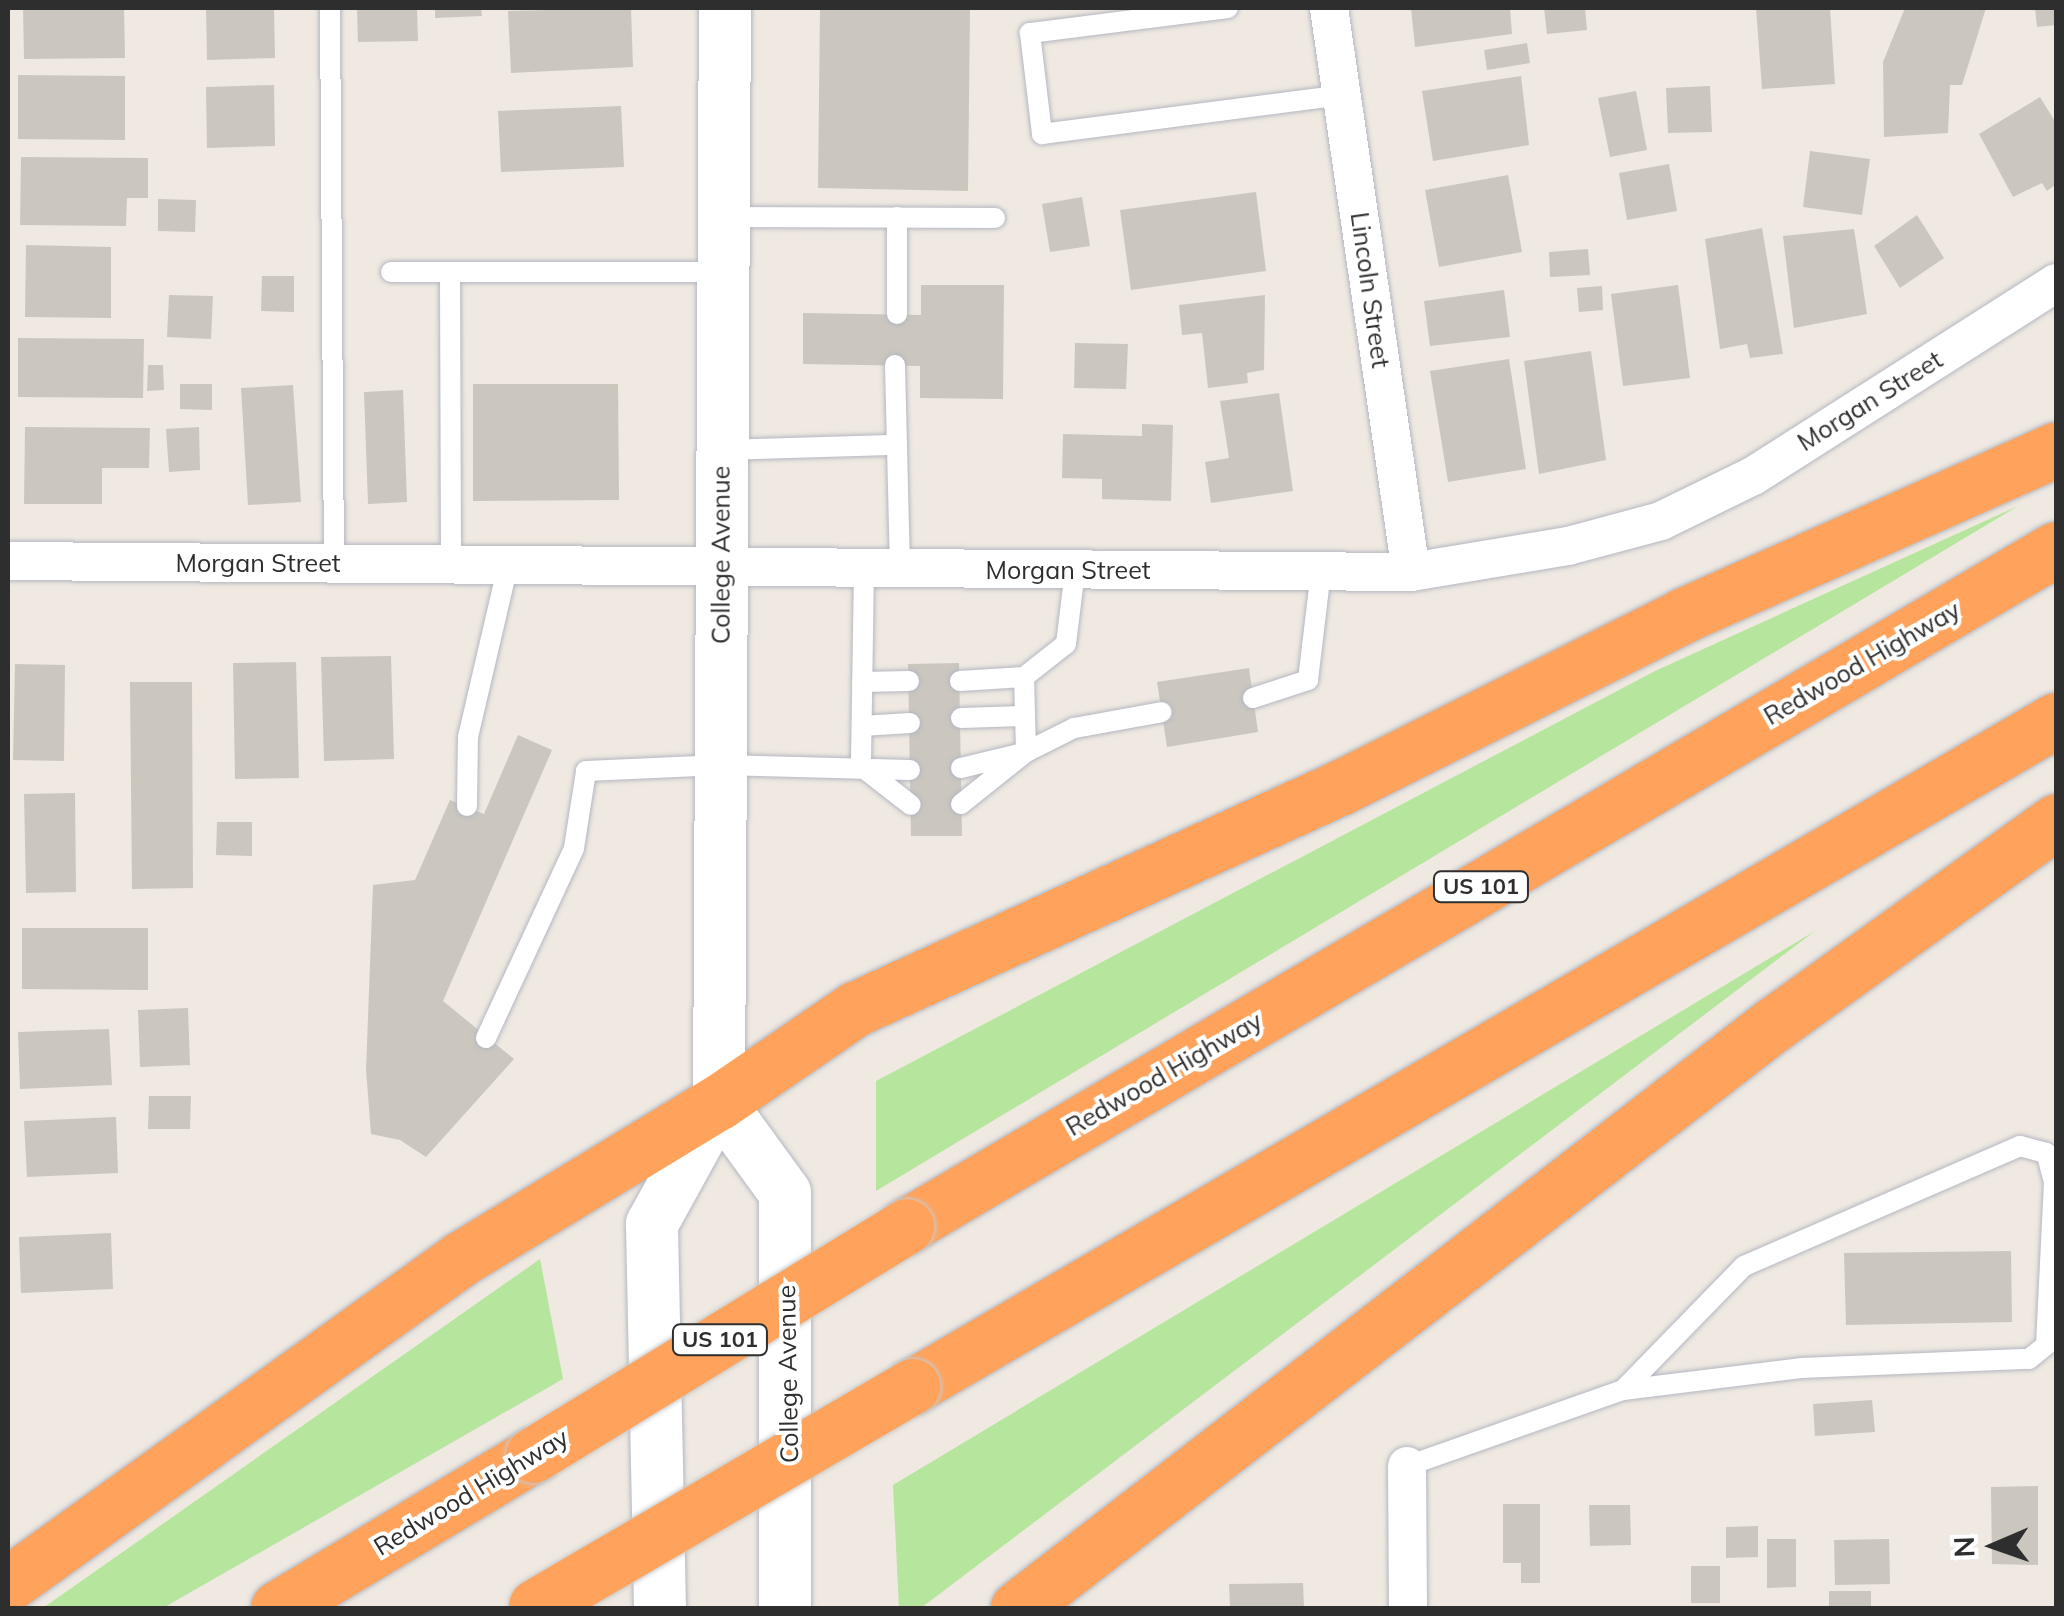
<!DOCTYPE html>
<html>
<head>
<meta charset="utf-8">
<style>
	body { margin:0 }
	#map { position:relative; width:2064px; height:1616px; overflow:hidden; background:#efe9e1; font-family:Mulish,sans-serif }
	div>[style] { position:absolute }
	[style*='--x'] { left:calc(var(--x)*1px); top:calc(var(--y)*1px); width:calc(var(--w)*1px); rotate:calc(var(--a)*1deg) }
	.green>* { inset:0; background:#b6e59e }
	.building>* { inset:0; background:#cbc7bf }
	.roads { filter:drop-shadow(0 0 2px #b4b7c1) drop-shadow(0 0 2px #b4b7c1) }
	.service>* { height:20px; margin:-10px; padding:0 10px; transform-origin:10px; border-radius:10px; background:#fff }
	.minor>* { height:38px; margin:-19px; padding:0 19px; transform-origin:19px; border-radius:19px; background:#fff }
	.secondary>* { height:52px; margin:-26px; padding:0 26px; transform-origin:26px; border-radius:26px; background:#fff }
	.motorway>* { height:55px; margin:-27.5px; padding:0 27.5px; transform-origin:27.5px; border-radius:27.5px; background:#ffa35c }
	.bridges { filter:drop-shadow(0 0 2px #c9c9c9) drop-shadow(0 0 2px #c9c9c9) }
	.motorway-bridge>* { height:55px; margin:-27.5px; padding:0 27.5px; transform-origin:27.5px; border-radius:27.5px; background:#ffa35c }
	span { translate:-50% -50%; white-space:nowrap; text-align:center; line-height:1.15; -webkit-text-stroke:8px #fff; paint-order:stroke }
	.shield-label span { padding:2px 8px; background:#fff; border:2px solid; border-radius:8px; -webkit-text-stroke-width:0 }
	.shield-label { font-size:22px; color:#2e2e2e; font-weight:700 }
	.street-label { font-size:25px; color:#2e2e2e }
	.frame { position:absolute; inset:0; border:10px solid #2e2e2e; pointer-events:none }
	.north { position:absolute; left:1944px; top:1496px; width:100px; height:100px; -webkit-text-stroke:8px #fff; paint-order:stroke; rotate:268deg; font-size:28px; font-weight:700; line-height:40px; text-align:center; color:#2e2e2e }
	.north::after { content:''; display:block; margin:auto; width:35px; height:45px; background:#2e2e2e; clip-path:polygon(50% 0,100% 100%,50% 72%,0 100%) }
</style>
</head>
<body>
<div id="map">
	<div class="green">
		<i style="clip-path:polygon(2018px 506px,876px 1191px,876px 1081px,1655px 671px)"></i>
		<i style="clip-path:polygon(1815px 931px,921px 1608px,899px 1608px,893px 1485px)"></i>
		<i style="clip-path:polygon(540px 1259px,563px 1379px,163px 1608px,43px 1608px)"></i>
	</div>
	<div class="building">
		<i style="clip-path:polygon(23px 8px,124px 8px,125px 58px,24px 59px)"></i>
		<i style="clip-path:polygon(206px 8px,274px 8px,275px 58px,207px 60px)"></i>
		<i style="clip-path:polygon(357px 8px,417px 8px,418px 41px,358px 42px)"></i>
		<i style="clip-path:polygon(435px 8px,481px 8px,482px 16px,435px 18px)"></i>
		<i style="clip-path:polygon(631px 8px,633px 67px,511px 73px,508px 11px)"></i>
		<i style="clip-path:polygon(820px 8px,970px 8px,968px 191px,818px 188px)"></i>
		<i style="clip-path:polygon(1411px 8px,1510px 8px,1512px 34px,1415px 47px)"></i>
		<i style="clip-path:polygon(1544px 8px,1585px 8px,1587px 30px,1547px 34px)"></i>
		<i style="clip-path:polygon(1756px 8px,1830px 8px,1835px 84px,1762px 89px)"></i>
		<i style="clip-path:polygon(1905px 8px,1986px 8px,1962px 85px,1950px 85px,1948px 133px,1884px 137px,1883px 62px)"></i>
		<i style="clip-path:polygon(2035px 8px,2056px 8px,2056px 25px,2037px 27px)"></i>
		<i style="clip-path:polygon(1527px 43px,1530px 63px,1487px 70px,1484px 50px)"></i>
		<i style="clip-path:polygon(18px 75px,125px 76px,125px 140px,18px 139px)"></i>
		<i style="clip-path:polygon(1521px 76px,1529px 145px,1433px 161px,1422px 91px)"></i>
		<i style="clip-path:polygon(274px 85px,275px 146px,207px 148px,206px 87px)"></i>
		<i style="clip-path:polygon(1710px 86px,1712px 132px,1668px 133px,1666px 88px)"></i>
		<i style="clip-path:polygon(1636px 91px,1647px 150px,1610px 157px,1598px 98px)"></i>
		<i style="clip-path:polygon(2040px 97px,2056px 123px,2056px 184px,2047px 191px,2042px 183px,2013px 197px,1979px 134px)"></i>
		<i style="clip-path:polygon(621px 106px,624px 167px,501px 172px,498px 111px)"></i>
		<i style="clip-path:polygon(1810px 151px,1870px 159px,1862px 215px,1803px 207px)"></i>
		<i style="clip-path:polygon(21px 157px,148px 158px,148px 198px,127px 198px,126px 226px,20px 225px)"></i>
		<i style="clip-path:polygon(1669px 164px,1677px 211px,1627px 220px,1619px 173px)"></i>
		<i style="clip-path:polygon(1508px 175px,1522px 252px,1439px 267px,1425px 190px)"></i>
		<i style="clip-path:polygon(1256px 192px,1266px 271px,1131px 290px,1120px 210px)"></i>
		<i style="clip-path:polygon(1082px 197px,1090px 246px,1050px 252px,1042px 204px)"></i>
		<i style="clip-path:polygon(158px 199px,196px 200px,195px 232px,158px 231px)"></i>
		<i style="clip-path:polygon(1917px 215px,1944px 258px,1900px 288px,1874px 246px)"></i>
		<i style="clip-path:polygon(1762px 228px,1783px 354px,1750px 358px,1747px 344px,1720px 349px,1705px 239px)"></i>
		<i style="clip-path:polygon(1854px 229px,1867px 314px,1794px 328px,1783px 236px)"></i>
		<i style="clip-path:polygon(26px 245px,111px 247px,111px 318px,25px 317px)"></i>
		<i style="clip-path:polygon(1588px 249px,1590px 275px,1550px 277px,1549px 252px)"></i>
		<i style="clip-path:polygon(262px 276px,294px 276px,294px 312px,261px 311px)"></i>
		<i style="clip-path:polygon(921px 285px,1004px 285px,1003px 399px,920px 398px,920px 366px,803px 364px,803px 313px,921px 315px)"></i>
		<i style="clip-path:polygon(1678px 285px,1690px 378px,1623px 386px,1611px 294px)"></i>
		<i style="clip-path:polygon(1602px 286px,1603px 310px,1579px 312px,1577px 288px)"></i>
		<i style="clip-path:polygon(1504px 290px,1510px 337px,1430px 346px,1424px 301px)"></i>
		<i style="clip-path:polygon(169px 295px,213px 296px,211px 339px,167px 337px)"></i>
		<i style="clip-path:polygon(1265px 295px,1264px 370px,1247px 373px,1248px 383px,1208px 388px,1202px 333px,1182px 335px,1179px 305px)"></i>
		<i style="clip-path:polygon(18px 338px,144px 339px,143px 398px,18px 397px)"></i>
		<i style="clip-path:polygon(1075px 343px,1128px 344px,1126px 389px,1074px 388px)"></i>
		<i style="clip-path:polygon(1591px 351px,1606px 460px,1539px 474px,1524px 361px)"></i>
		<i style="clip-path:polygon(1509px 359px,1526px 469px,1448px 482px,1430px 371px)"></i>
		<i style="clip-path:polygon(148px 365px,163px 365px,164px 390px,147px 391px)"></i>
		<i style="clip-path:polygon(180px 384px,212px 384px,212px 410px,180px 409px)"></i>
		<i style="clip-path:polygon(473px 384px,618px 384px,619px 500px,473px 501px)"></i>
		<i style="clip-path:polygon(293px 385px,301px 502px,248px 505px,241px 388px)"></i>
		<i style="clip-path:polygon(403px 390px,407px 502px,368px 504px,364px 392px)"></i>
		<i style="clip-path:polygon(1279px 393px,1293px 491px,1211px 503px,1205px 462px,1229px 458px,1220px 401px)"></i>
		<i style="clip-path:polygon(1142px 424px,1173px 425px,1171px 501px,1102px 499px,1102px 479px,1062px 478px,1063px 434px,1142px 436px)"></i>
		<i style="clip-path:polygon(25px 427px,150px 428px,149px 468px,102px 468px,102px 504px,24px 504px)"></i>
		<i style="clip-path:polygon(199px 427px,200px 470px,169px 472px,166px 429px)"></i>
		<i style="clip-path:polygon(391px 656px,394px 759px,324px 761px,321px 657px)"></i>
		<i style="clip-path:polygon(296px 662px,299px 778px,235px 779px,233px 663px)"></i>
		<i style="clip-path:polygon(959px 663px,962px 836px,911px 836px,908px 664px)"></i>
		<i style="clip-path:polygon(15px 664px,65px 665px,64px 761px,13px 760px)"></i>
		<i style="clip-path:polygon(1249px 668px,1258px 732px,1167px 747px,1157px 682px)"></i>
		<i style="clip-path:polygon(130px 682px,192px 682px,193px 888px,132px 889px)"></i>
		<i style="clip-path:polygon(518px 735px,552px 750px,443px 1001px,514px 1059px,426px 1157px,400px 1140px,371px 1134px,366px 1070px,373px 885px,415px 880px,450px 800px,484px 814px)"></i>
		<i style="clip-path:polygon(75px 793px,76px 892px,26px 893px,24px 794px)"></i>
		<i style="clip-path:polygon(217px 822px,252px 822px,252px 856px,216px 855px)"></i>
		<i style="clip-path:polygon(22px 928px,148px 928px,148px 990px,22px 989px)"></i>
		<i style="clip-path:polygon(188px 1008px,190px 1065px,140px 1067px,138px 1010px)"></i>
		<i style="clip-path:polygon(109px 1029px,112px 1085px,20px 1089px,18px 1032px)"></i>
		<i style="clip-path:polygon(149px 1096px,191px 1096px,190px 1129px,148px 1129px)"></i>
		<i style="clip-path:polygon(116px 1117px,118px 1173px,27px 1177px,24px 1121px)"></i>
		<i style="clip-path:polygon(111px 1233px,113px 1289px,21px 1293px,19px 1237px)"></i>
		<i style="clip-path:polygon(2011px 1251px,2012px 1322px,1846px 1325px,1844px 1253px)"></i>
		<i style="clip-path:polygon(1872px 1400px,1875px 1432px,1815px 1436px,1813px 1404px)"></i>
		<i style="clip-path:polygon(2038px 1486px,2038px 1565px,1992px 1564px,1991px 1487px)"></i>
		<i style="clip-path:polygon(1503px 1504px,1540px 1504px,1540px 1583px,1521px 1583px,1521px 1563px,1503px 1563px)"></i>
		<i style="clip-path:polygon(1589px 1505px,1630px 1505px,1631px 1545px,1590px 1546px)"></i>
		<i style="clip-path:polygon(1758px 1526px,1758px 1557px,1726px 1558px,1726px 1527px)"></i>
		<i style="clip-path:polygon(1767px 1539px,1796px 1539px,1796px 1587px,1767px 1588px)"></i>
		<i style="clip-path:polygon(1889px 1539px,1890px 1584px,1835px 1585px,1834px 1540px)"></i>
		<i style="clip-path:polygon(1691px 1566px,1720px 1566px,1720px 1603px,1691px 1603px)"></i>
		<i style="clip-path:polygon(1303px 1583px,1304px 1608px,1230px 1608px,1229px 1584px)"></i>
		<i style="clip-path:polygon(1829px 1591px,1871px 1591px,1871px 1608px,1829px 1608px)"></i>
	</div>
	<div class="roads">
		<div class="service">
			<i style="--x:330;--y:8;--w:555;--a:89.59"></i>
			<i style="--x:1228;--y:8;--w:200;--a:172.8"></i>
			<i style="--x:1030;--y:33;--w:102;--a:83.2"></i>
			<i style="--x:1042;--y:134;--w:302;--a:-7.4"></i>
			<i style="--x:727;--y:217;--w:268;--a:0.2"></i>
			<i style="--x:897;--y:217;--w:97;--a:90"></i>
			<i style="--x:391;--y:272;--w:331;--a:0"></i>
			<i style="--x:450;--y:274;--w:291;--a:89.8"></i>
			<i style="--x:895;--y:365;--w:203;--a:88.6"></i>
			<i style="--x:724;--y:450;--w:173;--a:-1.7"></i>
			<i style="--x:864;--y:569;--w:197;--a:90.9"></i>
			<i style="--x:861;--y:766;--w:63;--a:38"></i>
			<i style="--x:960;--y:681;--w:64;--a:-3.6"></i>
			<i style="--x:862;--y:682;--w:47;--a:-1.2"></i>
			<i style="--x:1253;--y:698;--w:58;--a:-18.1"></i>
			<i style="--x:1308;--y:680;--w:110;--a:-83.2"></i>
			<i style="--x:961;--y:718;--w:62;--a:-1.8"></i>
			<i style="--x:862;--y:726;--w:48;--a:-3.6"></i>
			<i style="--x:1026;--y:752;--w:75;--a:-91.5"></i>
			<i style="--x:1024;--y:677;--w:53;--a:-38.2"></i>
			<i style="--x:1066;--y:644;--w:74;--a:-83"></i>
			<i style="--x:961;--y:768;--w:60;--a:-13.6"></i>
			<i style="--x:961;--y:804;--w:83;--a:-38.7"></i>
			<i style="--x:1026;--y:752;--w:54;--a:-26.6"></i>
			<i style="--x:1074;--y:728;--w:89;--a:-10.3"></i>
			<i style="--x:467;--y:806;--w:69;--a:-89.2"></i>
			<i style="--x:468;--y:737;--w:177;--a:-76.9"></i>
			<i style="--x:486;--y:1038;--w:209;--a:-65.1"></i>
			<i style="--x:574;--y:848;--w:78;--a:-81.1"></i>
			<i style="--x:586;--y:771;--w:135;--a:-2.5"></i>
			<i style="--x:721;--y:765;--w:189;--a:1.5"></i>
			<i style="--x:1407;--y:1466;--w:229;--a:-19.4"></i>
			<i style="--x:1623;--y:1390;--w:179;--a:-7"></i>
			<i style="--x:1801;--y:1368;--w:228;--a:-2.3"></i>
			<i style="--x:2029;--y:1359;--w:22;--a:-39"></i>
			<i style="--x:2046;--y:1345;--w:163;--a:-87.2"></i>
			<i style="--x:2054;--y:1182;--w:30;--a:-105"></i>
			<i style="--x:2046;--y:1153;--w:27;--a:-165"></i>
			<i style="--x:2020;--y:1146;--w:301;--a:156.5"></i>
			<i style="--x:1744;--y:1266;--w:173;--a:134.3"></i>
		</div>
		<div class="minor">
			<i style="--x:1329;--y:8;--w:570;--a:81.73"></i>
			<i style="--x:8;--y:561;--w:1403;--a:0.45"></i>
			<i style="--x:1411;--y:572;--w:159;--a:-9.4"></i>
			<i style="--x:1568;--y:546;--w:96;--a:-15"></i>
			<i style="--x:1661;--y:521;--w:102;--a:-26.1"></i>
			<i style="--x:1753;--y:476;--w:359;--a:-32.5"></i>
			<i style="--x:1407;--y:1466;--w:142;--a:89.6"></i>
		</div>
		<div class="secondary">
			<i style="--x:719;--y:1102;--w:112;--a:54"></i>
			<i style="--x:785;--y:1193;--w:415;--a:90"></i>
			<i style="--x:660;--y:1608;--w:384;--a:-91.2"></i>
			<i style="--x:652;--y:1224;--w:139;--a:-61.2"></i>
			<i style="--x:719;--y:1102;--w:1094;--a:-89.69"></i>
		</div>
		<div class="motorway">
			<i style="--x:906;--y:1226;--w:1334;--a:-30.49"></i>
			<i style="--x:913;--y:1386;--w:1323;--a:-30.23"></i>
			<i style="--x:8;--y:1584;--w:559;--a:-35.68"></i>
			<i style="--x:462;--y:1258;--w:301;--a:-31.3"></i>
			<i style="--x:719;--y:1102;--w:165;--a:-34.4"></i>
			<i style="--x:855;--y:1009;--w:534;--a:-24.55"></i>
			<i style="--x:1341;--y:787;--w:384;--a:-26.6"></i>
			<i style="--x:1684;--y:615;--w:407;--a:-24"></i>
			<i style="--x:278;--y:1608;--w:297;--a:-31"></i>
			<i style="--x:1018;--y:1608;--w:955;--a:-37.69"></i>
			<i style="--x:1774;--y:1024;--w:347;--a:-35.7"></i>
		</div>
	</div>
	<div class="bridges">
		<div class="motorway-bridge">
			<i style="--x:533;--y:1455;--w:438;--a:-31.5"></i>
			<i style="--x:536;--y:1606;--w:436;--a:-30.3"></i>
		</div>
	</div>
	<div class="shield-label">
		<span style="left:1481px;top:887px">US 101</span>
		<span style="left:720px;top:1340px">US 101</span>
	</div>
	<div class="street-label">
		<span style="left:1370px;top:290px;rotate:82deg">Lincoln Street</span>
		<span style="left:1870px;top:401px;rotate:-32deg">Morgan Street</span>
		<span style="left:721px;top:555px;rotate:-90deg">College Avenue</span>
		<span style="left:258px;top:563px">Morgan Street</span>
		<span style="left:1068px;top:570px">Morgan Street</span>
		<span style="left:1862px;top:663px;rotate:-30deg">Redwood Highway</span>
		<span style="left:1164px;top:1074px;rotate:-30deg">Redwood Highway</span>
		<span style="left:788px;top:1374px;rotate:-91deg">College Avenue</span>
		<span style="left:471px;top:1492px;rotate:-31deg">Redwood Highway</span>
	</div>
	<div class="frame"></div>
	<div class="north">N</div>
</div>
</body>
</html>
